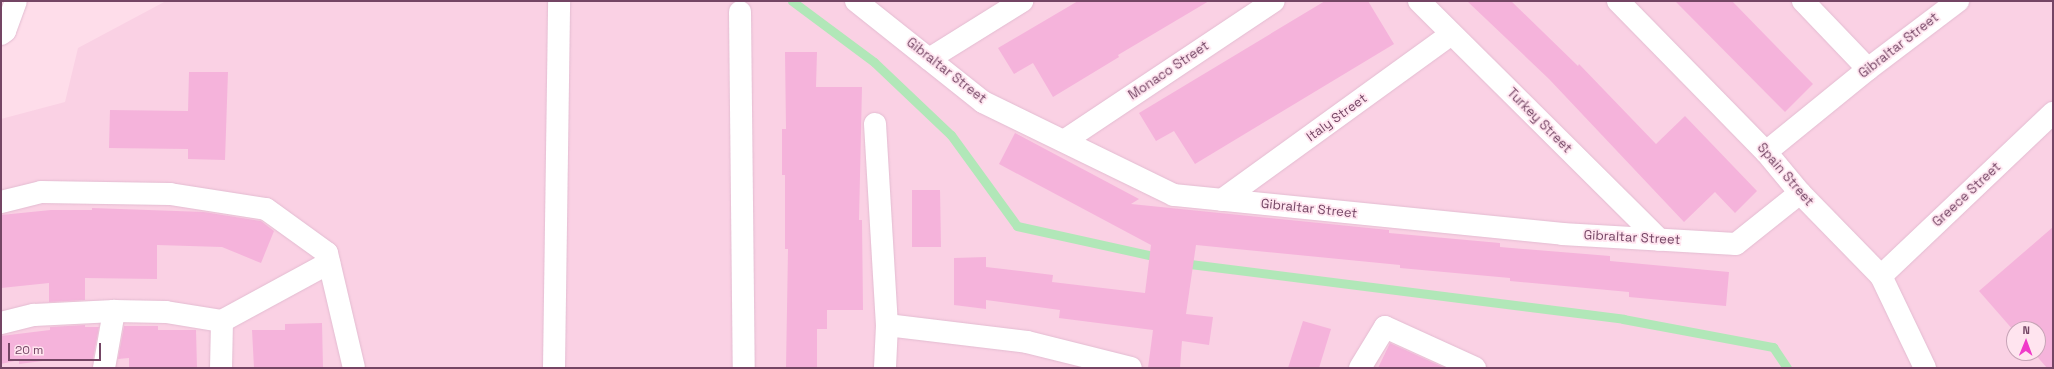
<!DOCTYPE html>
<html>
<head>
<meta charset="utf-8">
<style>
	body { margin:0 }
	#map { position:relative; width:2054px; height:369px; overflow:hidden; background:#feddea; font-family:"Space Grotesk",sans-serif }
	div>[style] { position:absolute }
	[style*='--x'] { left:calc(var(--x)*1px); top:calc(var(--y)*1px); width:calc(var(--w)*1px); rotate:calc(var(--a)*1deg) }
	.residential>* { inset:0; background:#fad1e4 }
	.stream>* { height:9px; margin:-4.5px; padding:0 4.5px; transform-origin:4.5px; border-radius:4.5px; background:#b1e7b8 }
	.building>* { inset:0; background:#f5b3db }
	.roads { filter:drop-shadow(0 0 1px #e3bcd1) drop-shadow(0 0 1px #e3bcd1) }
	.minor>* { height:22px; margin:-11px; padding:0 11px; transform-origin:11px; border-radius:11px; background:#fff }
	span { translate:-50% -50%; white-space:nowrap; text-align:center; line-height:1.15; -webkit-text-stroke:3.5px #ffe4ef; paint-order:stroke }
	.street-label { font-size:13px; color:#744564 }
	.frame { position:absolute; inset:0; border:2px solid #744564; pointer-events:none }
	.north { position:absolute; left:2006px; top:321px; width:40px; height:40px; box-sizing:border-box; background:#ffe4ef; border:1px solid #c7a4b7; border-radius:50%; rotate:1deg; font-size:11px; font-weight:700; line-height:16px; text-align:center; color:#744564 }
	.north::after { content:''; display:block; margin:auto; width:14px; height:18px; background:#f039c9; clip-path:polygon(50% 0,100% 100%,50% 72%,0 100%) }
	.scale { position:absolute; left:8px; top:343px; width:93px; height:18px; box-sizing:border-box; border:2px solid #744564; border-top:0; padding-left:5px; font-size:12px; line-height:14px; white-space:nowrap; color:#744564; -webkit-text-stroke:3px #ffe4ef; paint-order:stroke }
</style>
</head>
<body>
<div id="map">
	<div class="residential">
		<i style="clip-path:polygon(evenodd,166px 1px,2053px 1px,2053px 368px,1px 368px,1px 119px,65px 102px,78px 48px,166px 1px,2014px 329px,2038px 329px,2038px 353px,2014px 353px,2014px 329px)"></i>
	</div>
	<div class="stream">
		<i style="--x:792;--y:1;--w:102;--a:36.6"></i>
		<i style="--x:874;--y:62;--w:106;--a:43.5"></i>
		<i style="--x:951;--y:135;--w:112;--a:54"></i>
		<i style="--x:1017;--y:226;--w:148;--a:12.4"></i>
		<i style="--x:1182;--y:263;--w:445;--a:7.2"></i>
		<i style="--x:1623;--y:319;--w:153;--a:10.6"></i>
		<i style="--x:1773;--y:347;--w:25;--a:56"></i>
	</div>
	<div class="building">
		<i style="clip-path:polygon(1078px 1px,1209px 1px,1118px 55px,1119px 57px,1053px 97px,1033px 63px,1014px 74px,998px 48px)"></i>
		<i style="clip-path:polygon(1325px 1px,1368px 1px,1394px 44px,1195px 164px,1174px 131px,1156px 141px,1139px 113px)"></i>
		<i style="clip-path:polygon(1467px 1px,1511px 1px,1578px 66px,1579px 64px,1656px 144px,1685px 116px,1757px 191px,1735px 213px,1715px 192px,1684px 222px,1549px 79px)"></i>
		<i style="clip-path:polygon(1675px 1px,1732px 1px,1813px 84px,1785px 112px)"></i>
		<i style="clip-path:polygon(785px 52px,817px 52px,816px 87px,862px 87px,859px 220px,862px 220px,863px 310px,827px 310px,827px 329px,817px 329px,817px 368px,786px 368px,788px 249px,785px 249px,785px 175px,782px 175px,782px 129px,786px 129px)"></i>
		<i style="clip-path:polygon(189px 72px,228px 72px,225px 160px,188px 159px,188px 149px,109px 148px,110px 110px,188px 111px)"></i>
		<i style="clip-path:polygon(1015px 133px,1139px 199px,1131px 204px,1389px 230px,1389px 233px,1500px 243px,1500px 247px,1610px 256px,1610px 261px,1729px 272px,1726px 306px,1629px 297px,1629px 292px,1510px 281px,1510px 278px,1400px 268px,1400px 265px,1196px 245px,1186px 314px,1213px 317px,1209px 345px,1182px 341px,1180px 368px,1148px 368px,1153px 330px,1059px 318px,1060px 310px,986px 300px,986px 309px,954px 305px,954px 258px,986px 257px,986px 267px,1053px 275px,1052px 282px,1145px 293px,1151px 245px,999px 164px)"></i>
		<i style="clip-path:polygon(912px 190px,940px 190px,941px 247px,912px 247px)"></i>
		<i style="clip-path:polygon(92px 208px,204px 212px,261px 221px,274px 231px,261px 263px,222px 247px,157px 245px,157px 279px,85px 278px,85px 300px,49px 302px,49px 283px,1px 288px,1px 215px,51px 210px,92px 210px)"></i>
		<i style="clip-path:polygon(2053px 227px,2053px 368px,2047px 368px,2034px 353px,2038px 353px,2038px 329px,2014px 329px,2014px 331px,1979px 291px)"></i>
		<i style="clip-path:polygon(1303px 321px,1331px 329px,1319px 368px,1288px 368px)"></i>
		<i style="clip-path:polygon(322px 323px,323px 368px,254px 368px,252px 330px,285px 330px,285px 324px)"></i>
		<i style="clip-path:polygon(85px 325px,85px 327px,99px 327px,93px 359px,58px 359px,19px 364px,19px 360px,1px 364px,1px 336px,50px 330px,50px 327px)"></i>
		<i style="clip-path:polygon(124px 326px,158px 326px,158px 330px,196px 330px,197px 368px,129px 368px,129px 358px,118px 359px)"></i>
		<i style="clip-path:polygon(1390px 343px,1445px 368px,1378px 368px)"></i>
	</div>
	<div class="roads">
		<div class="minor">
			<i style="--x:856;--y:1;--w:162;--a:38.5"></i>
			<i style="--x:983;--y:102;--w:212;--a:26"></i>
			<i style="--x:1174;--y:195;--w:390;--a:5.7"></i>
			<i style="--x:1562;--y:234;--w:174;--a:3.3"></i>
			<i style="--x:1736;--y:244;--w:82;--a:-38.6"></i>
			<i style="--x:1419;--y:1;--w:339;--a:44.8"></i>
			<i style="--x:1618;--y:1;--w:211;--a:45.6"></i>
			<i style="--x:1766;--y:152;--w:53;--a:50.3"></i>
			<i style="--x:1800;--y:193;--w:116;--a:45.7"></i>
			<i style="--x:1881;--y:276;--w:102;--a:64.4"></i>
			<i style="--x:1803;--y:1;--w:94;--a:46.3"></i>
			<i style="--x:740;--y:12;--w:356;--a:89.4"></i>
			<i style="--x:1;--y:34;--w:5;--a:-37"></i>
			<i style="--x:5;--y:31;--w:32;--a:-70"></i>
			<i style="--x:929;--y:59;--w:110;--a:-31.9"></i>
			<i style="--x:875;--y:124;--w:201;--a:86.6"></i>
			<i style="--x:887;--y:325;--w:43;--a:92.7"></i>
			<i style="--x:1064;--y:141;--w:252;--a:-33.7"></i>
			<i style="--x:1766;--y:152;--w:132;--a:-39.1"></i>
			<i style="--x:1868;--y:69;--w:113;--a:-37.1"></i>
			<i style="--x:1222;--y:200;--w:283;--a:-35.9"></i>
			<i style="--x:1;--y:202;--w:41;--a:-14"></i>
			<i style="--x:41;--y:192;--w:129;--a:0.9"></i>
			<i style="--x:170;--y:194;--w:97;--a:8.9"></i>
			<i style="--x:266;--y:209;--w:75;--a:35.8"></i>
			<i style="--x:327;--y:253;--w:118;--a:76.8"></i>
			<i style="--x:1881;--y:276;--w:237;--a:-43.5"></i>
			<i style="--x:222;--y:321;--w:122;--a:-28.5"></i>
			<i style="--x:1;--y:323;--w:34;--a:-14"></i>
			<i style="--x:34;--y:315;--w:80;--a:-2.9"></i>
			<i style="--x:114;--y:311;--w:52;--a:1.1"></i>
			<i style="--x:166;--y:312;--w:57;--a:9.1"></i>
			<i style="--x:222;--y:321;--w:47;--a:91.2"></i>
			<i style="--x:887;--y:325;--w:141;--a:6.9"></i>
			<i style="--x:1027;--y:342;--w:107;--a:14"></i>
			<i style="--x:104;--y:368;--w:58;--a:-80"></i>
			<i style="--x:554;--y:368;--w:367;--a:-89.2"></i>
			<i style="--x:1360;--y:368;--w:48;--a:-58.6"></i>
			<i style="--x:1385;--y:327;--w:99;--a:24.5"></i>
		</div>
	</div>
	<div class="street-label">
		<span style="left:1899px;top:46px;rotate:-38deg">Gibraltar Street</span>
		<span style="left:946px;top:71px;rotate:38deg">Gibraltar Street</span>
		<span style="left:1169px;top:71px;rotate:-34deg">Monaco Street</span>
		<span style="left:1337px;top:118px;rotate:-36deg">Italy Street</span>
		<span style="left:1539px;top:121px;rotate:45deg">Turkey Street</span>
		<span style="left:1785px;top:175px;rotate:49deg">Spain Street</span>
		<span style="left:1967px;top:195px;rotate:-43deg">Greece Street</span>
		<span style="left:1309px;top:209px;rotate:6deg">Gibraltar Street</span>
		<span style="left:1632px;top:238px;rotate:3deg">Gibraltar Street</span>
	</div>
	<div class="frame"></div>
	<div class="north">N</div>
	<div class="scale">20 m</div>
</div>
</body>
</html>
